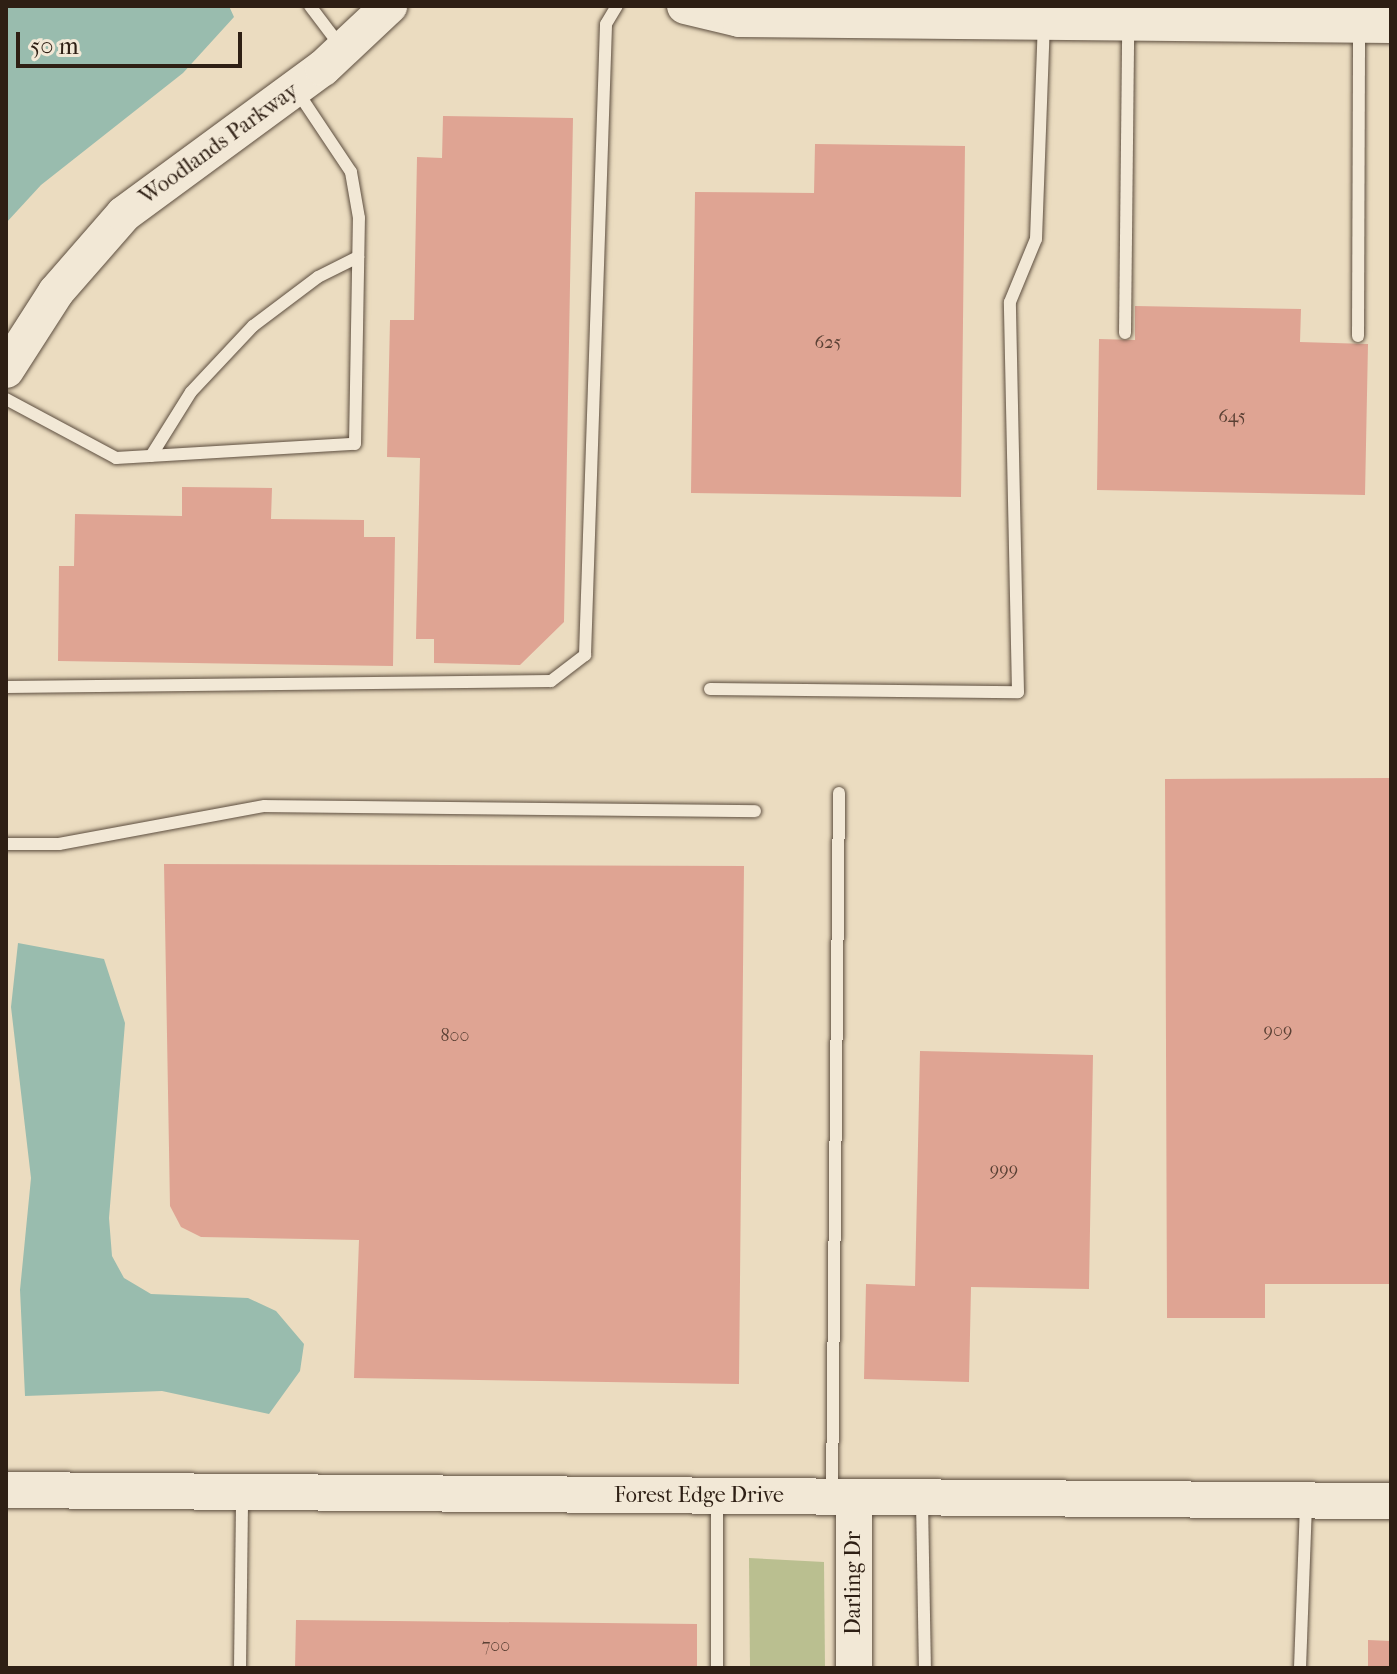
<!DOCTYPE html>
<html>
<head>
<meta charset="utf-8">
<style>
	body { margin:0 }
	#map { position:relative; width:1397px; height:1674px; overflow:hidden; background:#ebdcc0; font-family:"IM FELL French Canon",serif }
	div>[style] { position:absolute }
	[style*='--x'] { left:calc(var(--x)*1px); top:calc(var(--y)*1px); width:calc(var(--w)*1px); rotate:calc(var(--a)*1deg) }
	.green>* { inset:0; background:#babf90 }
	.water>* { inset:0; background:#99bcae }
	.building>* { inset:0; background:#dfa493 }
	.roads { filter:drop-shadow(0 0 2px #5d4e3f) drop-shadow(0 0 2px #5d4e3f) }
	.lane>* { height:12px; margin:-6px; padding:0 6px; transform-origin:6px; border-radius:6px; background:#f2e8d6 }
	.secondary>* { height:36px; margin:-18px; padding:0 18px; transform-origin:18px; border-radius:18px; background:#f2e8d6 }
	span { translate:-50% -50%; white-space:nowrap; text-align:center; line-height:1.15; -webkit-text-stroke:6px #f2e8d6; paint-order:stroke }
	.number-label { font-size:18px; color:#5a4034 }
	.number-label span { -webkit-text-stroke-width:0 }
	.street-label { font-size:22px; color:#2e1f14 }
	.frame { position:absolute; inset:0; border:8px solid #2e1f14; pointer-events:none }
	.scale { position:absolute; left:16px; top:32px; width:226px; height:36px; box-sizing:border-box; border:4px solid #2e1f14; border-top:0; padding-left:10px; font-size:24px; line-height:28px; white-space:nowrap; color:#2e1f14; -webkit-text-stroke:6px #f2e8d6; paint-order:stroke }
</style>
</head>
<body>
<div id="map">
	<div class="green">
		<i style="clip-path:polygon(749px 1558px,824px 1562px,825px 1668px,750px 1668px)"></i>
	</div>
	<div class="water">
		<i style="clip-path:polygon(6px 6px,229px 6px,234px 17px,183px 73px,41px 185px,6px 223px)"></i>
		<i style="clip-path:polygon(18px 943px,104px 959px,125px 1023px,109px 1218px,112px 1256px,124px 1278px,151px 1294px,248px 1298px,276px 1311px,304px 1344px,300px 1371px,269px 1414px,162px 1391px,25px 1396px,20px 1290px,31px 1178px,11px 1007px)"></i>
	</div>
	<div class="building">
		<i style="clip-path:polygon(443px 116px,573px 118px,564px 622px,520px 665px,434px 663px,434px 639px,416px 639px,420px 458px,387px 457px,390px 320px,414px 320px,417px 157px,442px 158px)"></i>
		<i style="clip-path:polygon(815px 144px,965px 146px,961px 497px,691px 493px,695px 192px,814px 193px)"></i>
		<i style="clip-path:polygon(1135px 306px,1301px 309px,1300px 342px,1368px 344px,1365px 495px,1097px 490px,1099px 339px,1135px 340px)"></i>
		<i style="clip-path:polygon(182px 487px,272px 488px,271px 519px,364px 520px,364px 537px,395px 537px,393px 666px,58px 661px,59px 566px,74px 566px,75px 514px,182px 516px)"></i>
		<i style="clip-path:polygon(1391px 778px,1391px 1284px,1265px 1284px,1265px 1318px,1167px 1318px,1165px 779px)"></i>
		<i style="clip-path:polygon(164px 864px,744px 866px,739px 1384px,354px 1378px,359px 1240px,201px 1237px,181px 1227px,170px 1206px)"></i>
		<i style="clip-path:polygon(920px 1051px,1093px 1055px,1089px 1289px,971px 1287px,969px 1382px,864px 1379px,866px 1284px,915px 1286px)"></i>
		<i style="clip-path:polygon(296px 1620px,697px 1624px,697px 1668px,295px 1668px)"></i>
		<i style="clip-path:polygon(1368px 1640px,1391px 1641px,1391px 1668px,1368px 1668px)"></i>
	</div>
	<div class="roads">
		<div class="lane">
			<i style="--x:310;--y:6;--w:51;--a:52.9"></i>
			<i style="--x:1125;--y:333;--w:309;--a:-89.4"></i>
			<i style="--x:1358;--y:336;--w:309;--a:-89.8"></i>
			<i style="--x:6;--y:399;--w:125;--a:28.2"></i>
			<i style="--x:116;--y:458;--w:239;--a:-3.4"></i>
			<i style="--x:355;--y:444;--w:226;--a:-89"></i>
			<i style="--x:359;--y:218;--w:47;--a:-99.9"></i>
			<i style="--x:351;--y:172;--w:97;--a:-123.7"></i>
			<i style="--x:151;--y:456;--w:75;--a:-58"></i>
			<i style="--x:191;--y:392;--w:91;--a:-46.8"></i>
			<i style="--x:253;--y:326;--w:81;--a:-37"></i>
			<i style="--x:318;--y:277;--w:45;--a:-26.6"></i>
			<i style="--x:6;--y:687;--w:545;--a:-0.63"></i>
			<i style="--x:551;--y:681;--w:43;--a:-37.4"></i>
			<i style="--x:585;--y:655;--w:631;--a:-88.09"></i>
			<i style="--x:606;--y:24;--w:21;--a:-59"></i>
			<i style="--x:710;--y:689;--w:308;--a:0.6"></i>
			<i style="--x:1018;--y:692;--w:390;--a:-91.2"></i>
			<i style="--x:1010;--y:302;--w:68;--a:-67.6"></i>
			<i style="--x:1036;--y:239;--w:214;--a:-87.9"></i>
			<i style="--x:6;--y:844;--w:53;--a:0"></i>
			<i style="--x:59;--y:844;--w:209;--a:-10.5"></i>
			<i style="--x:265;--y:806;--w:490;--a:0.6"></i>
			<i style="--x:832;--y:1494;--w:701;--a:-89.43"></i>
			<i style="--x:922;--y:1501;--w:167;--a:89"></i>
			<i style="--x:240;--y:1668;--w:172;--a:-89.3"></i>
			<i style="--x:717;--y:1668;--w:169;--a:-90"></i>
			<i style="--x:1300;--y:1668;--w:165;--a:-87.9"></i>
		</div>
		<div class="secondary">
			<i style="--x:685;--y:6;--w:56;--a:13.5"></i>
			<i style="--x:739;--y:19;--w:652;--a:0.53"></i>
			<i style="--x:6;--y:370;--w:93;--a:-57.3"></i>
			<i style="--x:56;--y:292;--w:103;--a:-48.9"></i>
			<i style="--x:124;--y:214;--w:247;--a:-36.3"></i>
			<i style="--x:323;--y:68;--w:91;--a:-43.2"></i>
			<i style="--x:6;--y:1490;--w:1385;--a:0.46"></i>
			<i style="--x:854;--y:1497;--w:171;--a:90"></i>
		</div>
	</div>
	<div class="number-label">
		<span style="left:828px;top:343px">625</span>
		<span style="left:1232px;top:417px">645</span>
		<span style="left:1278px;top:1031px">909</span>
		<span style="left:455px;top:1036px">800</span>
		<span style="left:1004px;top:1170px">999</span>
		<span style="left:496px;top:1646px">700</span>
	</div>
	<div class="street-label">
		<span style="left:219px;top:144px;rotate:-36deg">Woodlands Parkway</span>
		<span style="left:699px;top:1496px">Forest Edge Drive</span>
		<span style="left:854px;top:1583px;rotate:-90deg">Darling Dr</span>
	</div>
	<div class="frame"></div>
	<div class="scale">50 m</div>
</div>
</body>
</html>
